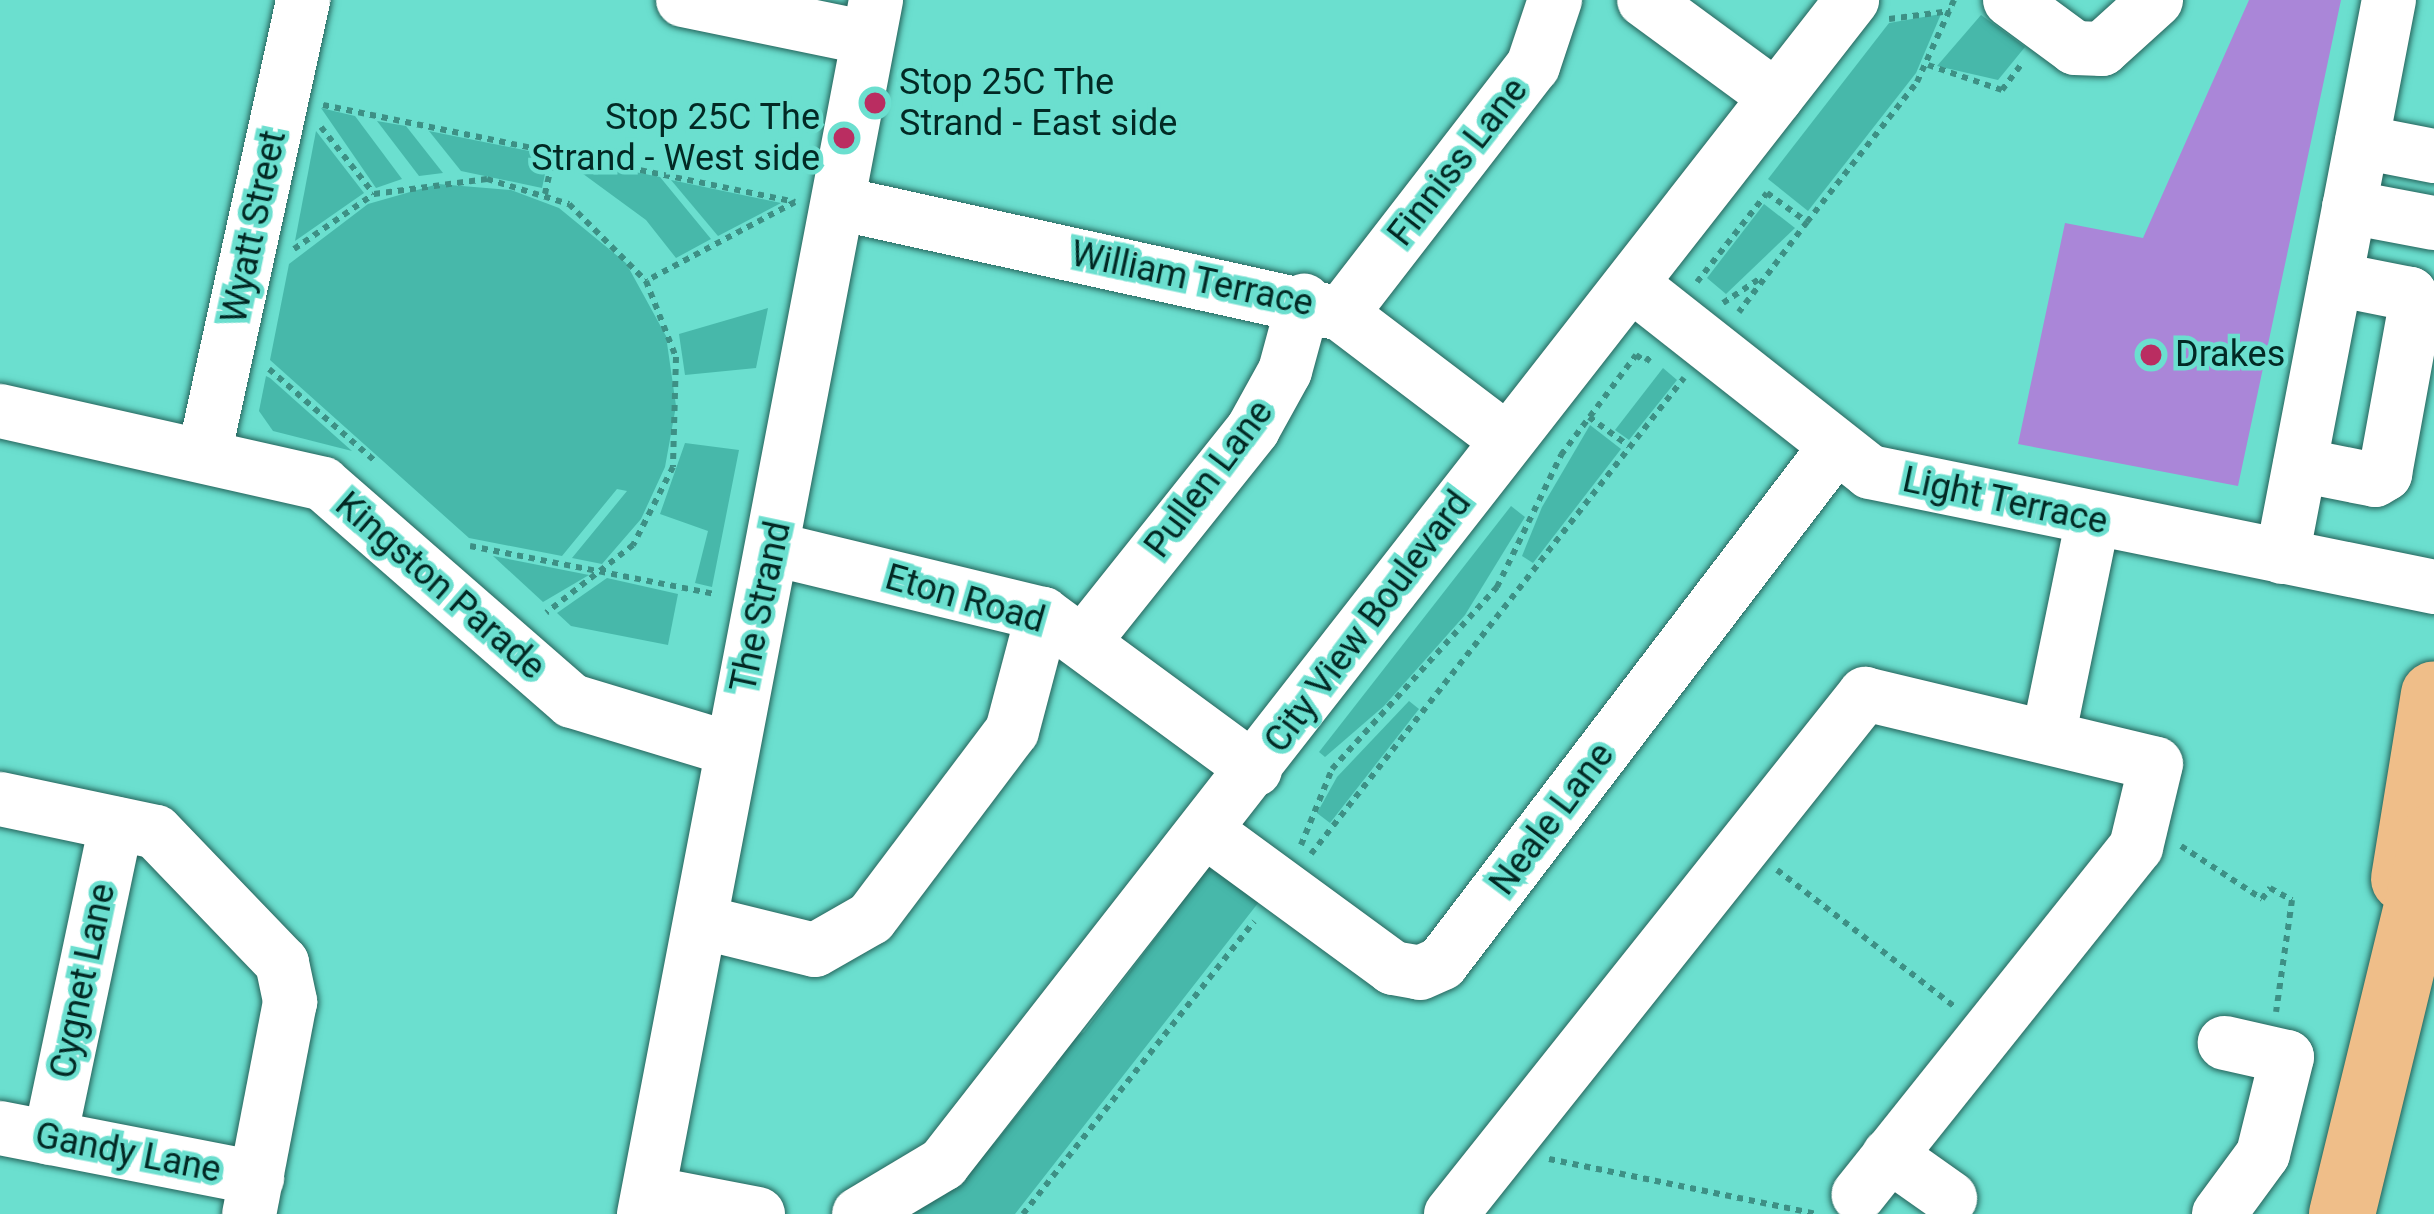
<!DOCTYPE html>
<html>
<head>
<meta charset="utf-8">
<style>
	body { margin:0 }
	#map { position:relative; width:2434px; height:1214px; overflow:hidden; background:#6bdfcf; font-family:Roboto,sans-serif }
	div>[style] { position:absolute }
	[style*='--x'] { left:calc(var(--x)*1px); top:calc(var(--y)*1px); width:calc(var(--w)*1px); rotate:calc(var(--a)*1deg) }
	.green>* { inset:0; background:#47b8aa }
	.building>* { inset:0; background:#aa86d8 }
	.path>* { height:6px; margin-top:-3px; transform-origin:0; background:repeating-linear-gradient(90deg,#3d9085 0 6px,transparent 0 12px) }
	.roads { filter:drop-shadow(0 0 3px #25635b) drop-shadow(0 0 3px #25635b) }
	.minor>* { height:54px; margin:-27px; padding:0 27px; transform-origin:27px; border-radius:27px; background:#fff }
	.major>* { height:66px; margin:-33px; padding:0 33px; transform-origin:33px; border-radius:33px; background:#efbe89 }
	.dots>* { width:33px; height:33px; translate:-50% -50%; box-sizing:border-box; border:6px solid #6bdfcf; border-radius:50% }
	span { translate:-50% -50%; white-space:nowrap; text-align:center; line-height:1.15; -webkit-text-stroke:9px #6bdfcf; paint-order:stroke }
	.poi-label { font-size:36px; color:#022924 }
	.left { translate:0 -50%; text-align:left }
	.right { translate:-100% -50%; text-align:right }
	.street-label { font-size:36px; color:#022924 }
</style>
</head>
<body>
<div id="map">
	<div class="green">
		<i style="clip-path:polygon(1941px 14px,1916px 73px,1808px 211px,1768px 179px,1889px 23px)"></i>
		<i style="clip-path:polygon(1981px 15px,2025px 47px,1998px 80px,1937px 66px)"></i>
		<i style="clip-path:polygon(321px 108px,355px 116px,402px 179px,376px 188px)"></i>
		<i style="clip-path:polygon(377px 121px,406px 126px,443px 173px,419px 176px)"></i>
		<i style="clip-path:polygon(316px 131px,364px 193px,295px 241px)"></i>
		<i style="clip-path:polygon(429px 131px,549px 155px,542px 188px,461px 171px)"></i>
		<i style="clip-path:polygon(560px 157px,660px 177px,711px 239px,676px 258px,646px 220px)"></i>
		<i style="clip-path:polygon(671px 180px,781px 203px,718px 236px)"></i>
		<i style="clip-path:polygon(438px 184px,511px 190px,559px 208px,626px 263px,666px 336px,676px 406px,665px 467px,641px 519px,602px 564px,572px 558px,627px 491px,617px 489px,562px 556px,469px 538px,270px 360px,289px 264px,368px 204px)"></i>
		<i style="clip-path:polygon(1764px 204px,1795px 228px,1726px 294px,1707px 278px)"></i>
		<i style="clip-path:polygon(768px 308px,756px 368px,685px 375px,679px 334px)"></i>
		<i style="clip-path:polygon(1663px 368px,1677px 380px,1629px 440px,1615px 430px)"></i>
		<i style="clip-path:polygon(266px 376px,270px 378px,352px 451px,273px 431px,259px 411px)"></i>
		<i style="clip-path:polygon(1590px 425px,1621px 449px,1533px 563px,1522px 556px,1542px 507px)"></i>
		<i style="clip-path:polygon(685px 443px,739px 450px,712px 587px,695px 583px,708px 531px,660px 514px)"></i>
		<i style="clip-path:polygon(1511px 506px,1525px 517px,1465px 615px,1384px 706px,1325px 757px,1319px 752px)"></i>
		<i style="clip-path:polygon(493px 556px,589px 575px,543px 602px)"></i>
		<i style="clip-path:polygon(607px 578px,678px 594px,668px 645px,571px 626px,557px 613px)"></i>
		<i style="clip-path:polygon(1409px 701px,1419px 709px,1330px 823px,1317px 813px,1337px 777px)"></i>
		<i style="clip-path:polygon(1205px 866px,1262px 898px,1015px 1214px,909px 1214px,975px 1148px,994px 1144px,1056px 1066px,1054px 1046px,1084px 1032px,1167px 923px,1164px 905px)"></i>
	</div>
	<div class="building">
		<i style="clip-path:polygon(2249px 0,2341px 0,2238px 486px,2018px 444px,2065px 223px,2143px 238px)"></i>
	</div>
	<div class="path">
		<i style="--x:1889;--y:19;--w:62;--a:-7.5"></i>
		<i style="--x:1928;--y:65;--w:78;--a:18.7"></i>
		<i style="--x:2002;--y:90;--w:35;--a:-53"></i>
		<i style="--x:323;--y:105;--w:482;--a:11.6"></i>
		<i style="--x:795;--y:202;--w:169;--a:152.1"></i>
		<i style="--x:321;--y:127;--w:85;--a:51.7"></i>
		<i style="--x:545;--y:194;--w:42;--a:-77.6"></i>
		<i style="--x:1807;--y:222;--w:178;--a:-51.8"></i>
		<i style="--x:1917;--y:82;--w:90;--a:-65.7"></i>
		<i style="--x:294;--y:249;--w:97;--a:-34.5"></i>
		<i style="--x:374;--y:194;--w:114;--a:-7.6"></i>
		<i style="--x:487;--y:179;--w:86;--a:17"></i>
		<i style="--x:569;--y:204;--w:109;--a:45"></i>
		<i style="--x:646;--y:281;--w:82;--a:68.5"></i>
		<i style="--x:676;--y:357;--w:110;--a:91.6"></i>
		<i style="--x:673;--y:467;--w:88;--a:117.1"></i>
		<i style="--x:633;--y:545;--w:110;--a:142"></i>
		<i style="--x:1697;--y:282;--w:113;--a:-51.8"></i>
		<i style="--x:1767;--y:193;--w:49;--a:35.9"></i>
		<i style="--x:1807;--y:222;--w:113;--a:127.1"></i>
		<i style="--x:1723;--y:303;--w:47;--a:-33.7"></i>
		<i style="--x:269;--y:369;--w:140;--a:41"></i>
		<i style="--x:1589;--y:417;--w:49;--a:35.9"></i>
		<i style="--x:470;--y:546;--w:250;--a:11.1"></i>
		<i style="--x:1301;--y:845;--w:82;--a:-67.8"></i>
		<i style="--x:1332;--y:769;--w:246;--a:-47.8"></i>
		<i style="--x:1497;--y:587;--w:147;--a:-64.1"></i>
		<i style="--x:1561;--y:455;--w:125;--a:-53.1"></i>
		<i style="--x:1636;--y:355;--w:12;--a:35"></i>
		<i style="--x:1646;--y:362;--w:10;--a:-53"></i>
		<i style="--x:2181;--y:846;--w:97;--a:33.2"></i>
		<i style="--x:2262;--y:899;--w:14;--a:-54"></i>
		<i style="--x:2270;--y:888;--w:25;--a:29"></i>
		<i style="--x:2292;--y:900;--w:113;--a:98.1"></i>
		<i style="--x:1311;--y:854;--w:605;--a:-51.92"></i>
		<i style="--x:1777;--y:870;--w:226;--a:37.6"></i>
		<i style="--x:1549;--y:1159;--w:273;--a:11.6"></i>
		<i style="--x:1023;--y:1214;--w:373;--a:-51.7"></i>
	</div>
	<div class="roads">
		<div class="minor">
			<i style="--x:683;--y:0;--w:189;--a:11.6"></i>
			<i style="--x:1644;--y:0;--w:164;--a:36.3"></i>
			<i style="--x:2010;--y:0;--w:81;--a:36.4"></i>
			<i style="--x:2075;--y:48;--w:27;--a:2"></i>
			<i style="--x:2102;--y:49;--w:73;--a:-42.2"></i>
			<i style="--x:2362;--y:142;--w:73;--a:11"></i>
			<i style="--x:838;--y:203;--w:515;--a:12.44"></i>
			<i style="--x:1341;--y:314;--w:208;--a:37.2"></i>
			<i style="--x:2349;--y:207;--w:86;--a:10.7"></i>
			<i style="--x:1635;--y:287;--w:299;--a:38.2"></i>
			<i style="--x:1870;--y:472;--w:576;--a:11.52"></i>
			<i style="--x:1341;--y:314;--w:314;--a:-52.3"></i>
			<i style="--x:1533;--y:66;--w:70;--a:-71.6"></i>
			<i style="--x:0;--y:411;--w:331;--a:12.7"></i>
			<i style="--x:323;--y:484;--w:330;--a:41.1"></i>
			<i style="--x:572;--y:701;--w:166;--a:16.8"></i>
			<i style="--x:204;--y:455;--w:466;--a:-77.7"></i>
			<i style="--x:2300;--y:465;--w:76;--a:11.3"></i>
			<i style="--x:2375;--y:480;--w:12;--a:-31"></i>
			<i style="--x:2385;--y:474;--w:173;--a:-79.7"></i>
			<i style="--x:2416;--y:304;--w:12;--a:-121"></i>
			<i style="--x:2410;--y:294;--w:76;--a:-168.7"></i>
			<i style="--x:774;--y:549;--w:277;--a:13.6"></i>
			<i style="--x:1043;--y:614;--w:263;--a:36.3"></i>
			<i style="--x:2282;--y:557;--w:567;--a:-79.13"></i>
			<i style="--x:1084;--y:641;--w:271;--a:-51.4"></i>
			<i style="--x:1253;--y:429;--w:66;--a:-61.1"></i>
			<i style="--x:1285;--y:371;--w:73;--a:-74.8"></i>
			<i style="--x:2049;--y:733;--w:218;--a:-78.4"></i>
			<i style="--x:0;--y:799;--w:159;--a:11.9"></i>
			<i style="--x:156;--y:832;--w:182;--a:46.1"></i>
			<i style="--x:282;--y:963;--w:40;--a:78"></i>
			<i style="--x:290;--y:1002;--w:216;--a:100.9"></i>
			<i style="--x:1206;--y:831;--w:232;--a:36.2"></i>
			<i style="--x:1393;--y:968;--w:27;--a:10"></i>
			<i style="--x:1420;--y:973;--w:24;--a:-24"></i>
			<i style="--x:1442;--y:963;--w:646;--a:-52.67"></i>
			<i style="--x:701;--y:922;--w:117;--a:13.8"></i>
			<i style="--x:815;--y:950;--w:64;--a:-29.7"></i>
			<i style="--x:871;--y:918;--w:234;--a:-53"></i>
			<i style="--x:1012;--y:731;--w:121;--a:-75.2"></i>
			<i style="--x:0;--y:1128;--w:262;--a:11"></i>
			<i style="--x:50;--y:1138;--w:321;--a:-78.1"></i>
			<i style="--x:1889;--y:1155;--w:75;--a:35.2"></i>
			<i style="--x:649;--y:1193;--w:111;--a:10.9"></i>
			<i style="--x:644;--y:1214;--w:1236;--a:-79.18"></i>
			<i style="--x:859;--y:1214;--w:98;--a:-30.8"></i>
			<i style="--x:943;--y:1164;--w:1477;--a:-52.01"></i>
			<i style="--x:1451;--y:1214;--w:665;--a:-51.47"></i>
			<i style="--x:1865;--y:694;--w:299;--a:13.5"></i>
			<i style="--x:2156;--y:764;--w:85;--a:103.5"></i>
			<i style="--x:2136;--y:847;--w:445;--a:128.6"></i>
			<i style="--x:2219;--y:1214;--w:74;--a:-53.7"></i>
			<i style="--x:2263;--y:1154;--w:100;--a:-76.1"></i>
			<i style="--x:2287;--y:1057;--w:64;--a:-167.3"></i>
		</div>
		<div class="major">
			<i style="--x:2404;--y:879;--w:187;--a:-80.8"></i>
			<i style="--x:2342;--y:1214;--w:389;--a:-76.3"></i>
		</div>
	</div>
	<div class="dots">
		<i style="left:875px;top:103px;background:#ba2d61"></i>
		<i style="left:844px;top:138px;background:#ba2d61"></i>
		<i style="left:2151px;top:355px;background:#ba2d61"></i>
	</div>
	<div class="poi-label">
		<span class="left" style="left:899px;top:103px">Stop 25C The<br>Strand - East side</span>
		<span class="right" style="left:820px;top:138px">Stop 25C The<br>Strand - West side</span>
		<span class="left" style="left:2175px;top:355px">Drakes</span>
	</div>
	<div class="street-label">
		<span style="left:1458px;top:162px;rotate:-52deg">Finniss Lane</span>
		<span style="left:254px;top:227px;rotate:-78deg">Wyatt Street</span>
		<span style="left:1192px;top:279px;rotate:12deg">William Terrace</span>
		<span style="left:1209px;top:479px;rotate:-53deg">Pullen Lane</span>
		<span style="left:2005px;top:501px;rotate:12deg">Light Terrace</span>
		<span style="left:440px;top:586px;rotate:41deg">Kingston Parade</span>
		<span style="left:965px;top:599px;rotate:16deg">Eton Road</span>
		<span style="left:761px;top:607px;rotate:-78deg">The Strand</span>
		<span style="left:1368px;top:622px;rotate:-53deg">City View Boulevard</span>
		<span style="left:1552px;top:819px;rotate:-53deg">Neale Lane</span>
		<span style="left:83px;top:981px;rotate:-78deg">Cygnet Lane</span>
		<span style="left:128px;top:1153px;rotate:11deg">Gandy Lane</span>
	</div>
</div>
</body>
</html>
